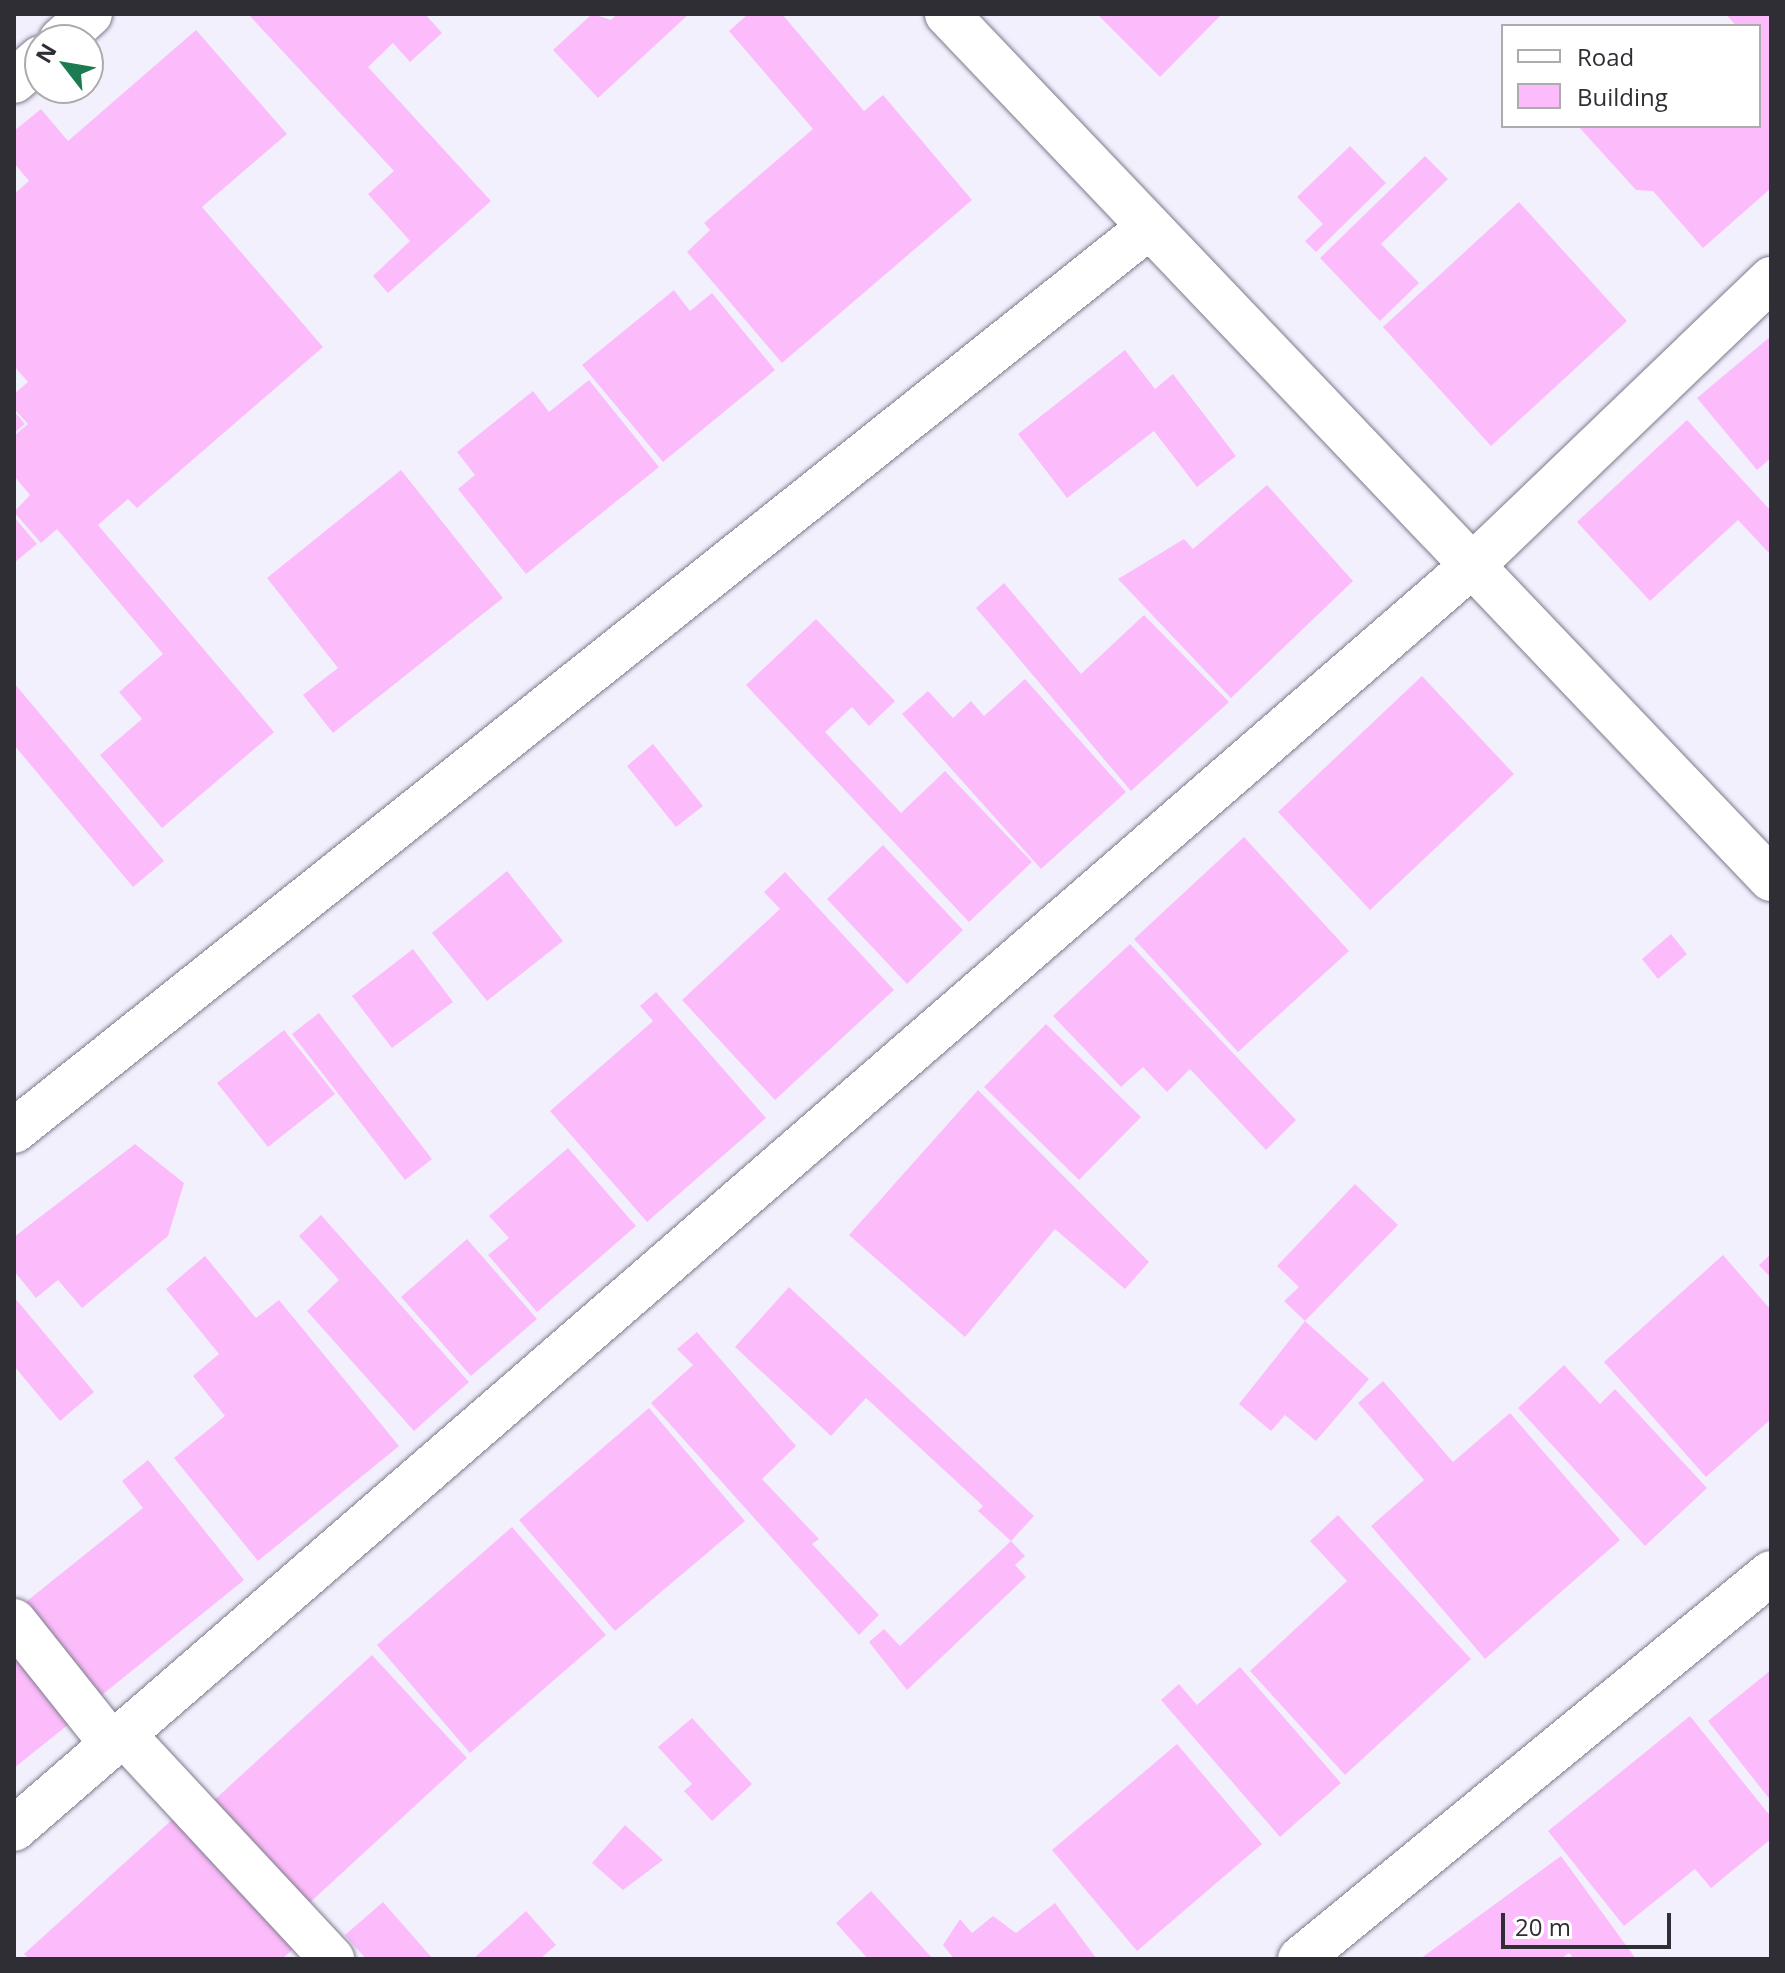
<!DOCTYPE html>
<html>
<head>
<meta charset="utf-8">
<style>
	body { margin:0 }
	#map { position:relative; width:1785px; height:1973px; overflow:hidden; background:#f3f0fe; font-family:"Open Sans",sans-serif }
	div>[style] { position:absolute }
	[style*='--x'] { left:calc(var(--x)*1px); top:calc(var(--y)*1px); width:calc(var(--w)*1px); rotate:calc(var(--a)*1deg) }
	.building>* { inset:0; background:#fcbcfb }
	.roads { filter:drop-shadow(0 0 2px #7e7a8a) drop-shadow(0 0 2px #7e7a8a) }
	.street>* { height:44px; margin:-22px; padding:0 22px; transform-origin:22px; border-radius:22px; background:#fff }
	.secondary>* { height:44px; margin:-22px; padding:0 22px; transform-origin:22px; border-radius:22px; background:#fff }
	span { translate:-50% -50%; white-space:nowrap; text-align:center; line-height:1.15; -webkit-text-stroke:6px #fff; paint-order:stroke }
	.frame { position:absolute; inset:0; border:16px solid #302e35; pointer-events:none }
	.legend { position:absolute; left:1501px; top:24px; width:260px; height:104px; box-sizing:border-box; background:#fff; border:2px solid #acabae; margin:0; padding:10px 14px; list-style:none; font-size:24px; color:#302e35 }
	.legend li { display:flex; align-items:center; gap:16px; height:40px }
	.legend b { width:40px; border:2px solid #acabae }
	.north { position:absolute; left:24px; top:24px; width:80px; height:80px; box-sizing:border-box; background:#fff; border:2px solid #acabae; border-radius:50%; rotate:301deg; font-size:22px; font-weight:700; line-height:32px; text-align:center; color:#302e35 }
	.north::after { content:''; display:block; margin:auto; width:28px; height:36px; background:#1c7b51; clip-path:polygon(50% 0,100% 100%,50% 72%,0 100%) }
	.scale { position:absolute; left:1501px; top:1913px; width:170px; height:36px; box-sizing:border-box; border:4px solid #302e35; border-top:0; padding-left:10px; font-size:24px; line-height:28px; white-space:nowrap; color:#302e35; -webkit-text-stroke:6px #fff; paint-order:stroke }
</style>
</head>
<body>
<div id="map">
	<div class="building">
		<i style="clip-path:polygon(248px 14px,425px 14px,442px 33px,410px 62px,393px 43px,368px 67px,491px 201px,388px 293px,373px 276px,410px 241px,368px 194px,394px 171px)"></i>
		<i style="clip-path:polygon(592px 14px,611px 20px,617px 14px,689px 14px,598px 98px,553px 50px)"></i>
		<i style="clip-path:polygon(748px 14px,782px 14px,864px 111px,883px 95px,972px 200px,782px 363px,687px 252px,710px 230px,704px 223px,813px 129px,729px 31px)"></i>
		<i style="clip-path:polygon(1097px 14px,1222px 14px,1160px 77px)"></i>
		<i style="clip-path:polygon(1726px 14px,1771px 14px,1771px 188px,1703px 248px,1653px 191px,1636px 190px,1578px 126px,1759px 126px,1759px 26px,1736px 26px)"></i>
		<i style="clip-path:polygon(196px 30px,287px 134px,202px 207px,323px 347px,137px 508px,128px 499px,98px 525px,274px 732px,162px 828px,100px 755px,142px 719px,119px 692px,163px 654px,57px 529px,41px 543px,14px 512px,30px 495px,14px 476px,14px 436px,28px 424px,14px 409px,14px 394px,28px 382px,14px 366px,14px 194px,29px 181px,14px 163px,14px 131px,41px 109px,68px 141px)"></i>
		<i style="clip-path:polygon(1350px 146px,1386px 183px,1316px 252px,1305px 241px,1323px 224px,1297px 197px)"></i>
		<i style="clip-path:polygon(1425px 156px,1448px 179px,1381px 244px,1419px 283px,1380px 321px,1320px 258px)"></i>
		<i style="clip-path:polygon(1519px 202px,1627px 321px,1491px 446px,1383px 327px)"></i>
		<i style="clip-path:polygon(674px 290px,690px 311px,712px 293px,775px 370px,663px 462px,582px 365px)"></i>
		<i style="clip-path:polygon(1771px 336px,1771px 458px,1757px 470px,1697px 398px)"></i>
		<i style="clip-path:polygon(1125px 350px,1155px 389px,1173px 374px,1236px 456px,1197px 487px,1154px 431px,1067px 498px,1018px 434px)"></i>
		<i style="clip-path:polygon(589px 380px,659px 467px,526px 574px,458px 489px,475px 475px,457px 452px,533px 391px,549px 412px)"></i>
		<i style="clip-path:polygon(14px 411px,25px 424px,14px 433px)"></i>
		<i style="clip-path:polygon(1687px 420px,1771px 511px,1771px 549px,1768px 552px,1738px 520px,1650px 601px,1577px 522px)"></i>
		<i style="clip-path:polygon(401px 470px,503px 598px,333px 733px,303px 695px,338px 668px,267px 578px)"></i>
		<i style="clip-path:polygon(1267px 485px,1353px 581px,1231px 698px,1118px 579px,1184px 539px,1193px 549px)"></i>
		<i style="clip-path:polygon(14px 517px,37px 544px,14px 563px)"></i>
		<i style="clip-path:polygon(1004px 583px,1081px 674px,1144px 615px,1229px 702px,1131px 791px,976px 608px)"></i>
		<i style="clip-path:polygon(816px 619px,895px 701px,869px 726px,852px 707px,825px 732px,901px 813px,945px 771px,1032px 862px,969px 922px,746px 685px)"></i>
		<i style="clip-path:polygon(1422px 676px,1514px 774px,1370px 910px,1278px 812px)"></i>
		<i style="clip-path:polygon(1025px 679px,1126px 792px,1041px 869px,902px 714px,928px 691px,953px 718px,971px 701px,984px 716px)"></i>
		<i style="clip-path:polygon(14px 683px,164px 861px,133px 887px,14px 745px)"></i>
		<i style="clip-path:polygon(653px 744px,703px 806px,676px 827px,627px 766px)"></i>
		<i style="clip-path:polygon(1244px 837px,1349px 951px,1238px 1052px,1134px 939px)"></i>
		<i style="clip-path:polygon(883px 845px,963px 930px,907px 984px,827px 899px)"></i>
		<i style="clip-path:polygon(507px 871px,563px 941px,487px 1001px,432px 933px)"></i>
		<i style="clip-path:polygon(785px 872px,894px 990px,775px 1100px,682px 1000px,780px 909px,764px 892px)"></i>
		<i style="clip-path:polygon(1671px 934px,1687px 954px,1658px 979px,1642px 959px)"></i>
		<i style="clip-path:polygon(1130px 944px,1296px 1120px,1266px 1150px,1190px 1069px,1167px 1092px,1143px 1067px,1121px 1087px,1053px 1016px)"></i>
		<i style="clip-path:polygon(413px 949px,453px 1002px,392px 1048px,352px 996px)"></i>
		<i style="clip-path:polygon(656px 992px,766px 1118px,647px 1222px,550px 1111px,653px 1021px,640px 1006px)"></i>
		<i style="clip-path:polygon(319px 1013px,432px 1159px,405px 1180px,292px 1034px)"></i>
		<i style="clip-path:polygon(1046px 1024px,1141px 1117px,1079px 1180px,984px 1087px)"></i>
		<i style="clip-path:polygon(284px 1030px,335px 1094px,268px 1147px,217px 1083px)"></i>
		<i style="clip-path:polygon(978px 1090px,1149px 1262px,1125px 1289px,1055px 1229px,965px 1337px,849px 1235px)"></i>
		<i style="clip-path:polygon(135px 1144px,184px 1183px,168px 1236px,82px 1308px,58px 1280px,36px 1298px,14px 1271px,14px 1237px)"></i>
		<i style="clip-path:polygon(568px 1148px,636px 1226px,537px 1312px,488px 1255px,509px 1238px,489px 1216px)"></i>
		<i style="clip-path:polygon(1355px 1184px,1398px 1225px,1305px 1321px,1284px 1301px,1299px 1287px,1277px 1266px)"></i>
		<i style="clip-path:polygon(321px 1215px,469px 1382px,414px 1431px,307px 1311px,339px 1280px,299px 1236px)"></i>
		<i style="clip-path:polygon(467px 1239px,537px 1319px,471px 1376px,401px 1297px)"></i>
		<i style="clip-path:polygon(1771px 1254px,1771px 1278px,1759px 1265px)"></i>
		<i style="clip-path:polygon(1723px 1255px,1771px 1310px,1771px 1419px,1706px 1477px,1604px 1362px)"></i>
		<i style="clip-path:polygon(205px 1256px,256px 1318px,279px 1300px,399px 1446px,258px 1561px,174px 1458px,225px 1416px,193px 1376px,219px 1354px,166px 1289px)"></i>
		<i style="clip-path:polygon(789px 1287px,1034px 1516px,1011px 1541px,1025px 1556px,1015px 1565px,1026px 1577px,907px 1690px,869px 1642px,884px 1629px,900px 1646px,1011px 1541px,978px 1511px,983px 1506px,866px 1398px,831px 1436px,735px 1347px)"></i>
		<i style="clip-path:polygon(14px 1297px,94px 1392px,60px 1421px,14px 1366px)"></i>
		<i style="clip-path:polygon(1305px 1321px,1369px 1379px,1316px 1441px,1285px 1415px,1271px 1431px,1239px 1404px)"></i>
		<i style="clip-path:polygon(697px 1332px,796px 1446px,762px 1479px,819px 1539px,812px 1544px,879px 1615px,859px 1635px,651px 1403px,693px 1365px,677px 1349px)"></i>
		<i style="clip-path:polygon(1564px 1365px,1600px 1404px,1615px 1389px,1707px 1488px,1645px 1546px,1518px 1408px)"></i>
		<i style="clip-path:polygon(1383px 1381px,1453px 1462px,1510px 1413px,1620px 1540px,1485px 1659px,1371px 1526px,1424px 1480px,1358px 1403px)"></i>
		<i style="clip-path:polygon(649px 1408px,745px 1521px,615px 1631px,519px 1520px)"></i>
		<i style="clip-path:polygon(148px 1460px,244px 1580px,97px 1699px,22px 1605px,143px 1508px,122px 1481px)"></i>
		<i style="clip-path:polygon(1338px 1515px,1471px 1659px,1345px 1775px,1250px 1671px,1347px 1581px,1310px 1541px)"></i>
		<i style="clip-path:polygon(512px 1527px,606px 1635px,470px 1753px,377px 1645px)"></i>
		<i style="clip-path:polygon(14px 1643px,74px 1720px,14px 1768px)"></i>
		<i style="clip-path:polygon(372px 1655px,467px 1758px,305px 1907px,210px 1804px)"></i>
		<i style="clip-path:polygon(1240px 1667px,1341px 1783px,1280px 1837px,1161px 1700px,1179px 1684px,1197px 1705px)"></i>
		<i style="clip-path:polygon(1771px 1670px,1771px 1801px,1708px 1721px)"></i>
		<i style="clip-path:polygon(1690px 1716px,1771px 1817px,1771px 1839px,1711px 1888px,1695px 1869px,1624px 1926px,1548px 1831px)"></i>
		<i style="clip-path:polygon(692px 1718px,752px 1784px,712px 1821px,684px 1791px,692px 1784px,658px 1747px)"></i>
		<i style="clip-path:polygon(1177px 1744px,1262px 1844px,1137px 1951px,1052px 1850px)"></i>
		<i style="clip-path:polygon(174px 1818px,293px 1949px,282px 1959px,29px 1959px,24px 1954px)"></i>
		<i style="clip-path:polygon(625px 1825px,663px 1860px,623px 1890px,592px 1863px)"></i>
		<i style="clip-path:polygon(1561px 1856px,1636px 1959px,1574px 1959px,1569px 1953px,1561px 1959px,1420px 1959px)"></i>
		<i style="clip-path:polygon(871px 1891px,933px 1959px,868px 1959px,836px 1923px)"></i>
		<i style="clip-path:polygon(383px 1902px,433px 1959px,366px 1959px,345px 1935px)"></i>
		<i style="clip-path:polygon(1055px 1903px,1097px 1959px,954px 1959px,943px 1945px,960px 1919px,972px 1933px,993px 1916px,1016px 1933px)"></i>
		<i style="clip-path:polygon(526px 1911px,556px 1945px,540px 1959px,473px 1959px)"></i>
	</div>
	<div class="roads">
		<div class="street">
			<i style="--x:61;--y:40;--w:39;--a:-42"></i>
			<i style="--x:14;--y:81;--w:35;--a:-41"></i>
			<i style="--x:14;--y:1131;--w:1450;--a:-38.53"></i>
			<i style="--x:14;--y:1621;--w:157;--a:51.5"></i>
			<i style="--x:124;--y:1735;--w:306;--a:47.1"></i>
			<i style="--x:14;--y:1829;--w:1932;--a:-40.91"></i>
			<i style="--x:1474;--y:564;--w:412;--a:-43.8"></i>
			<i style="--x:1300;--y:1959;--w:609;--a:-39.34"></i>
		</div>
		<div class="secondary">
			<i style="--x:947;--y:14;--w:1195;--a:46.39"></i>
		</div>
	</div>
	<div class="frame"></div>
	<ul class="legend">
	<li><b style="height:10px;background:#fff"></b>Road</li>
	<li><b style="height:22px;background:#fcbcfb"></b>Building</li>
	</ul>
	<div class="north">N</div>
	<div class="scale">20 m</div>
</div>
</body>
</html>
